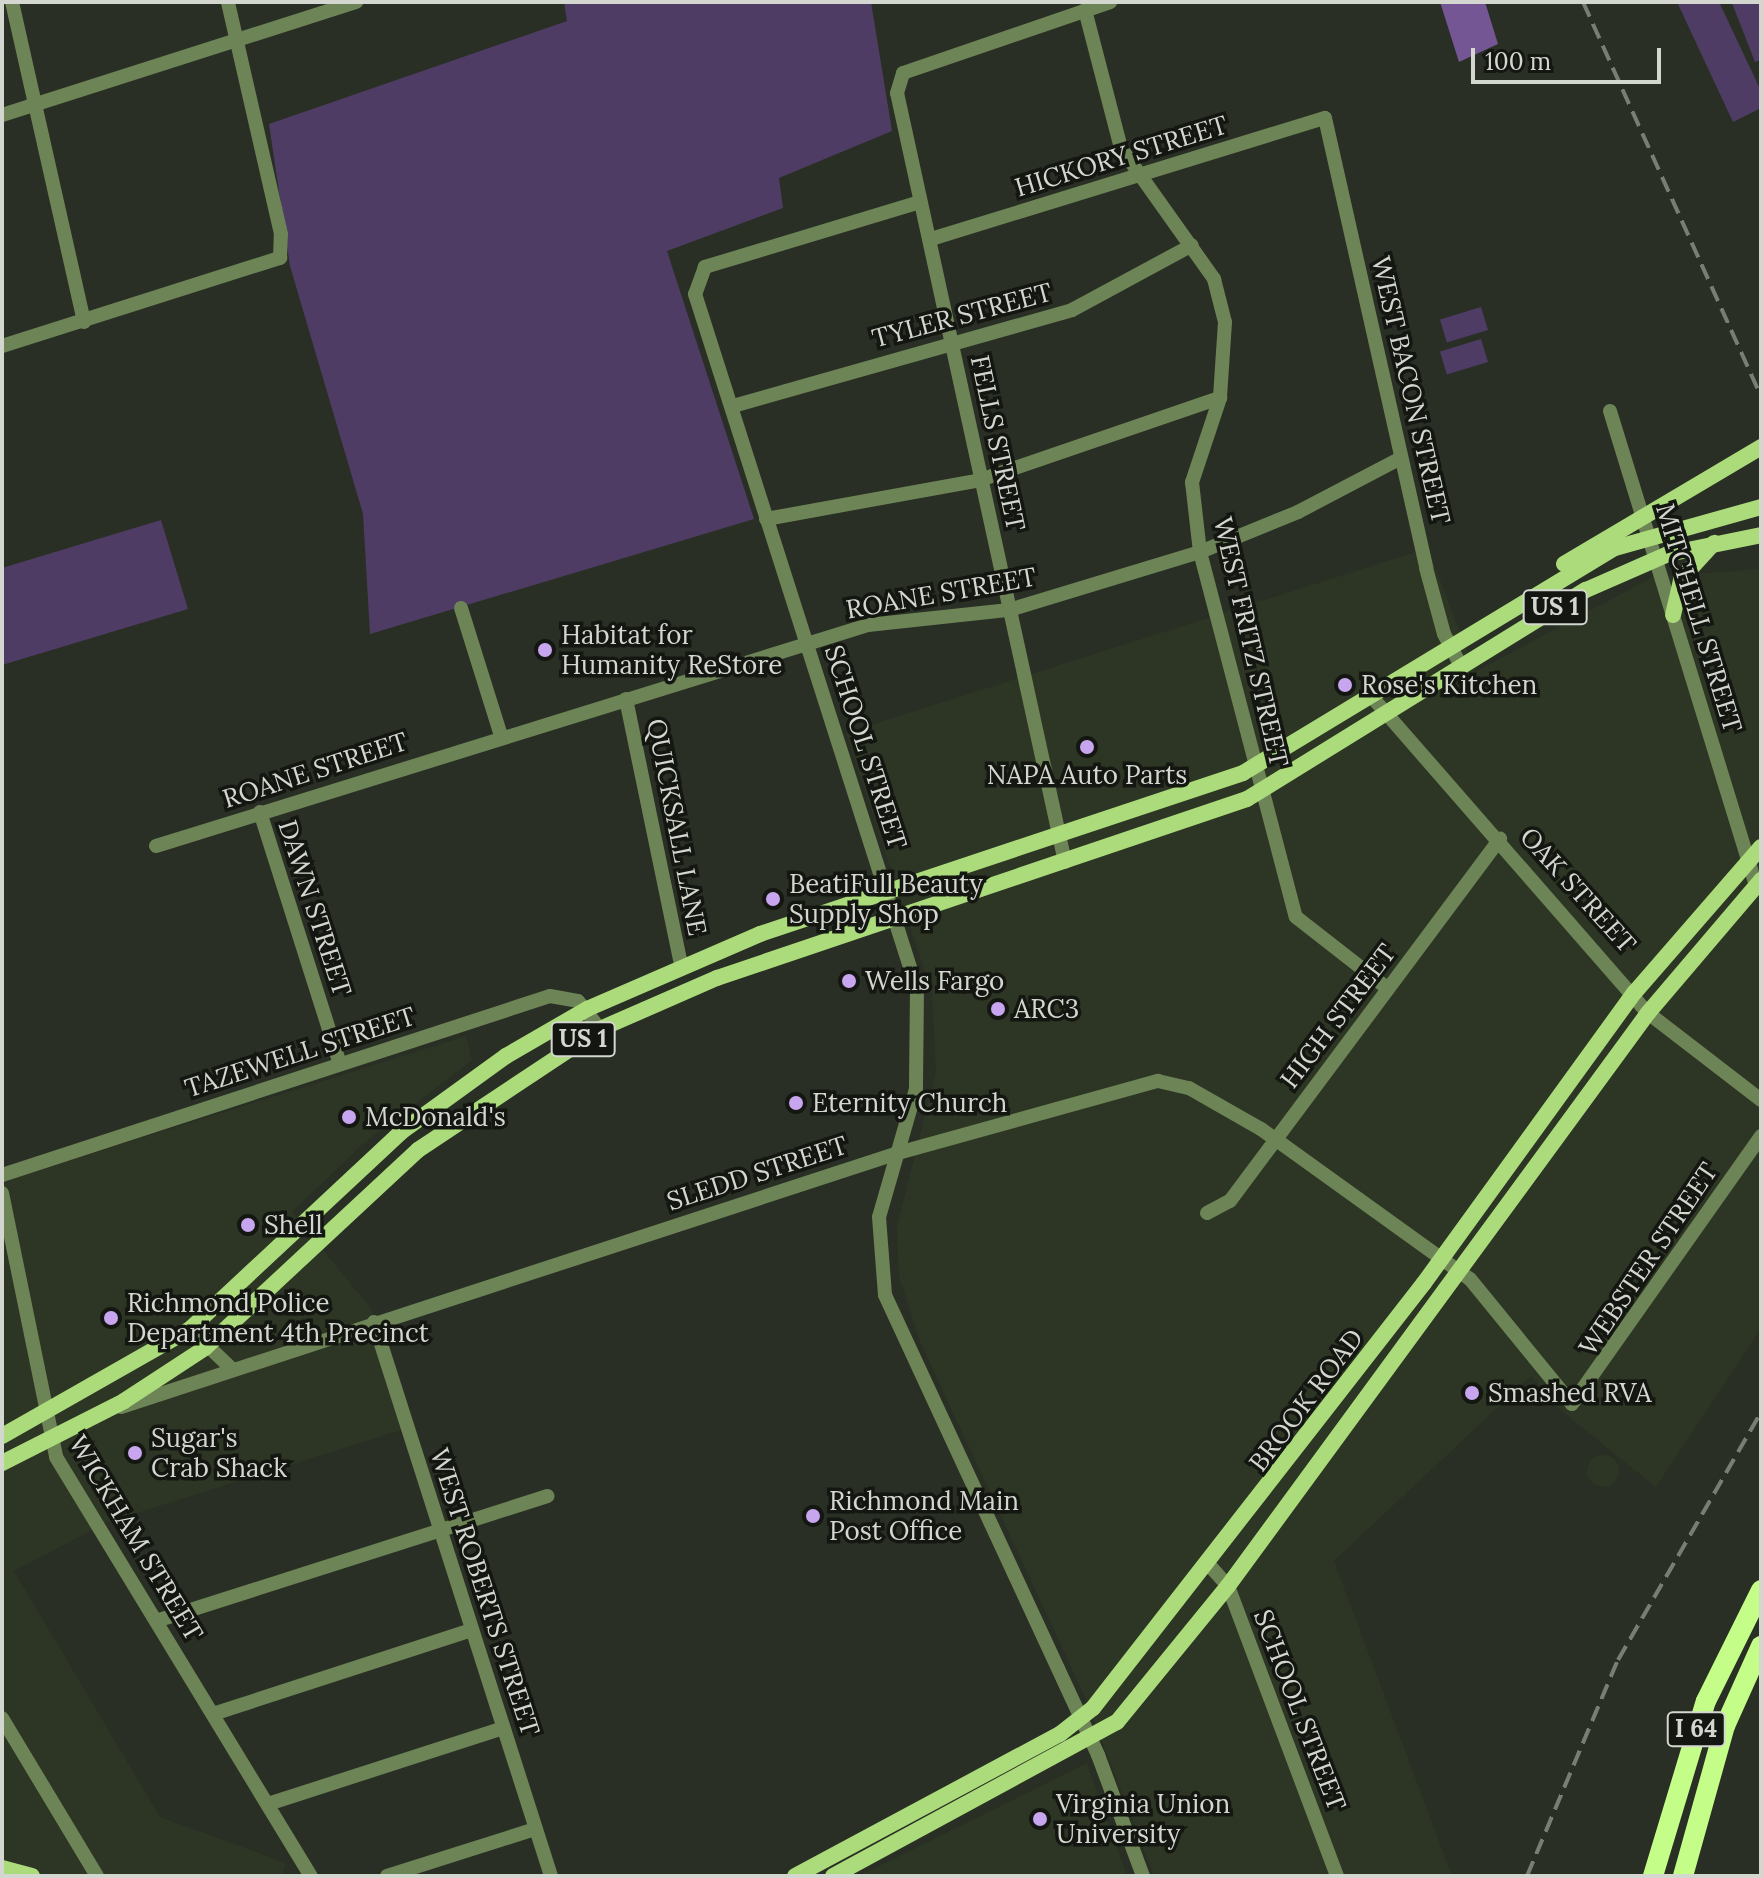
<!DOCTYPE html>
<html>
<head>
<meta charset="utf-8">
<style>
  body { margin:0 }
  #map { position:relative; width:1763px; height:1878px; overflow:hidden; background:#292f24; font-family:Lora,serif }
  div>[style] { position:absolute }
  .built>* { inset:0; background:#2d3624 }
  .round { border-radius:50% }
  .green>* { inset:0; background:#4f3c64; transform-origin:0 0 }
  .forest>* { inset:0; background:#735693 }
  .minor>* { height:14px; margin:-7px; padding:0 7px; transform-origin:7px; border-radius:7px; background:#6d8456 }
  .major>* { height:16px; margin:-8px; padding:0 8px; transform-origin:8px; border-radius:8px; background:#abdb7a }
  .highway>* { height:20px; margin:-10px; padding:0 10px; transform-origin:10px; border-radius:10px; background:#c4fd87 }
  .rail>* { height:4px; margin-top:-2px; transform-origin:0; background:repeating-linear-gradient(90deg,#787e74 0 16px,transparent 0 24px) }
  .dots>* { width:22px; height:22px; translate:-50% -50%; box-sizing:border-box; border:4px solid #141611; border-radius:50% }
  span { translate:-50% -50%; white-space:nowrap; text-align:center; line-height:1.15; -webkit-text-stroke:7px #141611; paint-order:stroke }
  .shield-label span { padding:2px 6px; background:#141611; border:2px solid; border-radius:6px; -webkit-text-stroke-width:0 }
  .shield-label { font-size:24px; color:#d3d7cf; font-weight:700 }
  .street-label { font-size:26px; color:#d3d7cf }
  .poi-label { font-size:26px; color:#d3d7cf }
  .left { translate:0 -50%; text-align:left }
  .frame { position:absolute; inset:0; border:4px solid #d3d7cf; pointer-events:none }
  .scale { position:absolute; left:1471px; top:48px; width:190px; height:36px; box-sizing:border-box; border:4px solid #d3d7cf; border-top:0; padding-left:10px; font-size:24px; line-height:28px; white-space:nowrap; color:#d3d7cf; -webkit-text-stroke:6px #141611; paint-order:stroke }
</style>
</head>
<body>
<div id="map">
  <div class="built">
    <i style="clip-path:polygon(1428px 548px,1475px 672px,1653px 577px,1761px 569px,1761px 1328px,1656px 1487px,1558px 1408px,1531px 1376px,1334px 1561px,1452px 1876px,1154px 1876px,1084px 1695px,919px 1339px,899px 1276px,897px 1226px,936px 1072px,932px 993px,846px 733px)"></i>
    <i style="clip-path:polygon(466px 1036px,472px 1060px,365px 1142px,292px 1212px,372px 1310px,411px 1427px,108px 1522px,14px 1571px,160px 1817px,286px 1863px,282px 1876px,2px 1876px,2px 1182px)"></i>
    <i class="round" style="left:1587px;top:1455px;width:32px;height:32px"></i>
    <i style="clip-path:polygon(1087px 1763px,1127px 1876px,859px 1876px)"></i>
  </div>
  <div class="green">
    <i style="clip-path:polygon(564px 2px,871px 2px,892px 131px,779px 178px,783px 208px,667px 251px,754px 519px,370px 634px,363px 514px,290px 266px,269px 124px,567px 21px)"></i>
    <i style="clip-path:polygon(1677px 2px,1719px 2px,1761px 91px,1761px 108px,1733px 122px)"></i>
    <i style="clip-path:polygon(1761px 2px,1761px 60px,1755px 62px,1732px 3px)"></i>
    <i style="left:1481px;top:307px;width:24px;height:43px;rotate:73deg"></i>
    <i style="left:1481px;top:339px;width:24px;height:43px;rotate:73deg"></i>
    <i style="clip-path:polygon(161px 520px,188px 609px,2px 665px,2px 568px)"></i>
  </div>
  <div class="forest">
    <i style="clip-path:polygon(1440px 2px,1485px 2px,1498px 44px,1459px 62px)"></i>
  </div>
  <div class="minor">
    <i style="left:12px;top:2px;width:328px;rotate:77.3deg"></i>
    <i style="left:1085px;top:10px;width:143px;rotate:75.4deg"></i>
    <i style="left:1121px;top:148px;width:161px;rotate:54.6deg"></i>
    <i style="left:1214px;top:279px;width:44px;rotate:75.7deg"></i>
    <i style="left:1225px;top:322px;width:76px;rotate:93.8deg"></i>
    <i style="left:1220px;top:398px;width:89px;rotate:108.4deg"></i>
    <i style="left:1192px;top:482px;width:70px;rotate:83.5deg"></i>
    <i style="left:1200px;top:552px;width:377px;rotate:75.3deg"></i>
    <i style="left:1296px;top:917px;width:115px;rotate:38deg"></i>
    <i style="left:2px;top:115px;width:372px;rotate:-17.7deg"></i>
    <i style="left:920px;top:202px;width:225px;rotate:163.2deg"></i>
    <i style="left:705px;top:267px;width:29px;rotate:110deg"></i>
    <i style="left:695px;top:294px;width:730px;rotate:72.29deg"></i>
    <i style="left:917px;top:989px;width:100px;rotate:90.6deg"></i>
    <i style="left:916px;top:1089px;width:133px;rotate:106.1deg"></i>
    <i style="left:879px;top:1217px;width:78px;rotate:85.6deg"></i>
    <i style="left:885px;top:1295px;width:507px;rotate:65.15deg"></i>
    <i style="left:1098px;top:1755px;width:129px;rotate:69.6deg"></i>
    <i style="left:931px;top:239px;width:412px;rotate:-17.1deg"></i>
    <i style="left:1325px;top:118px;width:461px;rotate:77.3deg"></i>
    <i style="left:1426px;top:568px;width:68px;rotate:74.7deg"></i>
    <i style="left:1444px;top:634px;width:38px;rotate:62deg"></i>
    <i style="left:2px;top:346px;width:292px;rotate:-17.6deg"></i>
    <i style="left:280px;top:258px;width:24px;rotate:-88deg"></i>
    <i style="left:281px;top:234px;width:238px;rotate:-102.9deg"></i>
    <i style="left:733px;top:406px;width:352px;rotate:-15.8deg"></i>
    <i style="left:1072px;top:310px;width:136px;rotate:-28.4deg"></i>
    <i style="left:1610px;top:411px;width:496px;rotate:72.9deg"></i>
    <i style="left:766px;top:519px;width:218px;rotate:-10.3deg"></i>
    <i style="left:980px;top:480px;width:254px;rotate:-18.9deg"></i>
    <i style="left:461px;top:608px;width:134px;rotate:72.6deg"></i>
    <i style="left:1372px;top:697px;width:420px;rotate:48.9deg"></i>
    <i style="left:1648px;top:1013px;width:143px;rotate:37.6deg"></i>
    <i style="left:626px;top:699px;width:272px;rotate:78.3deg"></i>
    <i style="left:260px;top:812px;width:264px;rotate:72.4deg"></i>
    <i style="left:156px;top:846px;width:746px;rotate:-17.24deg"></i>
    <i style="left:868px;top:625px;width:142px;rotate:-6.1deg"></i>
    <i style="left:1009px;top:610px;width:200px;rotate:-16.9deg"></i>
    <i style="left:1200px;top:552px;width:106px;rotate:-22.2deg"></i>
    <i style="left:1298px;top:512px;width:116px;rotate:-27.7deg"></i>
    <i style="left:1065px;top:862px;width:787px;rotate:-102.32deg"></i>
    <i style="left:897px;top:93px;width:21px;rotate:-73deg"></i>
    <i style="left:903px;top:73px;width:219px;rotate:-18.9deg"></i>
    <i style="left:2px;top:1175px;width:576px;rotate:-18.09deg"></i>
    <i style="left:550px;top:996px;width:28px;rotate:10deg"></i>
    <i style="left:578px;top:1001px;width:36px;rotate:52deg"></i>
    <i style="left:2px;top:1193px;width:269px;rotate:78.4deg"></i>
    <i style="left:56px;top:1457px;width:490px;rotate:58.7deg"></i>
    <i style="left:1207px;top:1213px;width:26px;rotate:-28deg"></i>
    <i style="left:1230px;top:1201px;width:452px;rotate:-53.3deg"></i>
    <i style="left:374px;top:1322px;width:582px;rotate:72.28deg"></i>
    <i style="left:190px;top:1329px;width:58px;rotate:43.6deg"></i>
    <i style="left:121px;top:1407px;width:817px;rotate:-18.1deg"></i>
    <i style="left:898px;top:1153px;width:270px;rotate:-15.5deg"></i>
    <i style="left:1158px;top:1081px;width:32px;rotate:13deg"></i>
    <i style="left:1189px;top:1088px;width:83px;rotate:29.7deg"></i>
    <i style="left:1261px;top:1129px;width:257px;rotate:35.7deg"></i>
    <i style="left:1470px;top:1279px;width:161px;rotate:50.8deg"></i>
    <i style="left:1572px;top:1404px;width:328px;rotate:-54.8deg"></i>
    <i style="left:1210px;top:1566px;width:27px;rotate:48deg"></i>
    <i style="left:1228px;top:1586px;width:310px;rotate:69.4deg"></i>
    <i style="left:156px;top:1621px;width:411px;rotate:-17.7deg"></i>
    <i style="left:213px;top:1714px;width:271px;rotate:-18deg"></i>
    <i style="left:2px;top:1718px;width:184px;rotate:59deg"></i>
    <i style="left:268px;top:1804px;width:247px;rotate:-17.9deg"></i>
    <i style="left:387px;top:1876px;width:155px;rotate:-17.6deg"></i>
  </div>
  <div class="major">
    <i style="left:1564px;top:564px;width:229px;rotate:-30.7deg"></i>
    <i style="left:1673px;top:615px;width:37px;rotate:-77deg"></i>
    <i style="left:1681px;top:579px;width:49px;rotate:-47.5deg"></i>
    <i style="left:2px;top:1436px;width:216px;rotate:-29.6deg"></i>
    <i style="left:190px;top:1329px;width:289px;rotate:-43deg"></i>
    <i style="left:401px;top:1132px;width:130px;rotate:-35.9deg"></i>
    <i style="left:506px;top:1056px;width:94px;rotate:-30.1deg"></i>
    <i style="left:587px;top:1009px;width:189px;rotate:-23.4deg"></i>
    <i style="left:760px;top:934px;width:509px;rotate:-18.43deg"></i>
    <i style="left:1243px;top:773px;width:435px;rotate:-31.2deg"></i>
    <i style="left:1615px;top:548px;width:152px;rotate:-15.7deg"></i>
    <i style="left:2px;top:1463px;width:137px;rotate:-26.9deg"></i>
    <i style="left:124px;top:1401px;width:97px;rotate:-33.2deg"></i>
    <i style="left:205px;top:1348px;width:291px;rotate:-42.9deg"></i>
    <i style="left:418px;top:1150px;width:219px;rotate:-33.6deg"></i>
    <i style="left:600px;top:1029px;width:128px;rotate:-23.6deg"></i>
    <i style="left:717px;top:978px;width:559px;rotate:-18.66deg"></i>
    <i style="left:1247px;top:799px;width:398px;rotate:-31.7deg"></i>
    <i style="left:1586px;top:590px;width:90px;rotate:-23.7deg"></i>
    <i style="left:1668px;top:554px;width:95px;rotate:-11.5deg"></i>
    <i style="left:2px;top:1868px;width:31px;rotate:15deg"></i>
    <i style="left:795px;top:1876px;width:301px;rotate:-28.2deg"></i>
    <i style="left:1060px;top:1734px;width:42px;rotate:-38.2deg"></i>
    <i style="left:1093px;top:1708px;width:539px;rotate:-52.09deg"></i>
    <i style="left:1424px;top:1283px;width:359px;rotate:-54.1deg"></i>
    <i style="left:1635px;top:992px;width:192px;rotate:-49deg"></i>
    <i style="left:833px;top:1876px;width:323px;rotate:-28.5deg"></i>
    <i style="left:1117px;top:1722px;width:176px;rotate:-50.8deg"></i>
    <i style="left:1228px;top:1586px;width:710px;rotate:-53.76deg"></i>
    <i style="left:1648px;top:1013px;width:175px;rotate:-49.6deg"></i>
  </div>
  <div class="highway">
    <i style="left:1653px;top:1876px;width:183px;rotate:-73.2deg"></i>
    <i style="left:1706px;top:1701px;width:124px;rotate:-63.6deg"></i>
    <i style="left:1683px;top:1876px;width:156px;rotate:-74.4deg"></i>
    <i style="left:1725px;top:1726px;width:88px;rotate:-65.8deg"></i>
  </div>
  <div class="rail">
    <i style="left:1583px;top:2px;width:432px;rotate:65.7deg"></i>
    <i style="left:1527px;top:1876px;width:234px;rotate:-67.2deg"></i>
    <i style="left:1618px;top:1660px;width:286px;rotate:-60deg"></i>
  </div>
  <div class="dots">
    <i style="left:545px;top:650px;background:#c8a6ef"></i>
    <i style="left:1345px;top:685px;background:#c8a6ef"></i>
    <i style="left:1087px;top:747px;background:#c8a6ef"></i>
    <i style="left:773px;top:899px;background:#c8a6ef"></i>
    <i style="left:849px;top:981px;background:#c8a6ef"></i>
    <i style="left:998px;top:1009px;background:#c8a6ef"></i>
    <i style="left:796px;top:1103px;background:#c8a6ef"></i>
    <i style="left:349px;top:1117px;background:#c8a6ef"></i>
    <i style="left:248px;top:1225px;background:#c8a6ef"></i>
    <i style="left:111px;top:1318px;background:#c8a6ef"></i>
    <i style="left:1472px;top:1393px;background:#c8a6ef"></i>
    <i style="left:135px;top:1453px;background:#c8a6ef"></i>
    <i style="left:813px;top:1516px;background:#c8a6ef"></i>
    <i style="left:1040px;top:1819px;background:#c8a6ef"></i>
  </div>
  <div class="shield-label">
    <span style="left:1555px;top:607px">US 1</span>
    <span style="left:583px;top:1039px">US 1</span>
    <span style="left:1696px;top:1729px">I 64</span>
  </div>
  <div class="street-label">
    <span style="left:1121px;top:156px;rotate:-17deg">HICKORY STREET</span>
    <span style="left:962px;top:315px;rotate:-15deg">TYLER STREET</span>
    <span style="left:1411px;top:390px;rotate:77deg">WEST BACON STREET</span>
    <span style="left:998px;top:443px;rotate:78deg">FELLS STREET</span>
    <span style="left:941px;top:593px;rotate:-10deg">ROANE STREET</span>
    <span style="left:1699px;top:618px;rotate:73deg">MITCHELL STREET</span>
    <span style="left:1251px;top:642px;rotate:77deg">WEST FRITZ STREET</span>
    <span style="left:866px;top:747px;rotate:72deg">SCHOOL STREET</span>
    <span style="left:315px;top:770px;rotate:-18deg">ROANE STREET</span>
    <span style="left:677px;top:827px;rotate:79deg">QUICKSALL LANE</span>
    <span style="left:1578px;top:890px;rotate:48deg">OAK STREET</span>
    <span style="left:315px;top:908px;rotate:72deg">DAWN STREET</span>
    <span style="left:1338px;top:1016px;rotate:-53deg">HIGH STREET</span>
    <span style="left:300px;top:1052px;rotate:-18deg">TAZEWELL STREET</span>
    <span style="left:757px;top:1173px;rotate:-18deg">SLEDD STREET</span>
    <span style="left:1648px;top:1259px;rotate:-56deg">WEBSTER STREET</span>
    <span style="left:1306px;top:1400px;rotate:-53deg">BROOK ROAD</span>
    <span style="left:136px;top:1538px;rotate:59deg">WICKHAM STREET</span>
    <span style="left:485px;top:1592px;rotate:72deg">WEST ROBERTS STREET</span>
    <span style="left:1300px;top:1710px;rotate:69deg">SCHOOL STREET</span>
  </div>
  <div class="poi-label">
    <span class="left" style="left:561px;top:650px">Habitat for<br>Humanity ReStore</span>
    <span class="left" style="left:1361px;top:685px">Rose's Kitchen</span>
    <span style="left:1087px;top:775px">NAPA Auto Parts</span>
    <span class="left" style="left:789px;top:899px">BeatiFull Beauty<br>Supply Shop</span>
    <span class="left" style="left:865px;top:981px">Wells Fargo</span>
    <span class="left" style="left:1014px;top:1009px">ARC3</span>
    <span class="left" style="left:812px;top:1103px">Eternity Church</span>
    <span class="left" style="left:365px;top:1117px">McDonald's</span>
    <span class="left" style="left:264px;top:1225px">Shell</span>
    <span class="left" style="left:127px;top:1318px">Richmond Police<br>Department 4th Precinct</span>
    <span class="left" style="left:1488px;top:1393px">Smashed RVA</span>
    <span class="left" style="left:151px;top:1453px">Sugar's<br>Crab Shack</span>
    <span class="left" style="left:829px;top:1516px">Richmond Main<br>Post Office</span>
    <span class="left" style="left:1056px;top:1819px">Virginia Union<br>University</span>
  </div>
  <div class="frame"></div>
  <div class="scale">100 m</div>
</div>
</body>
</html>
